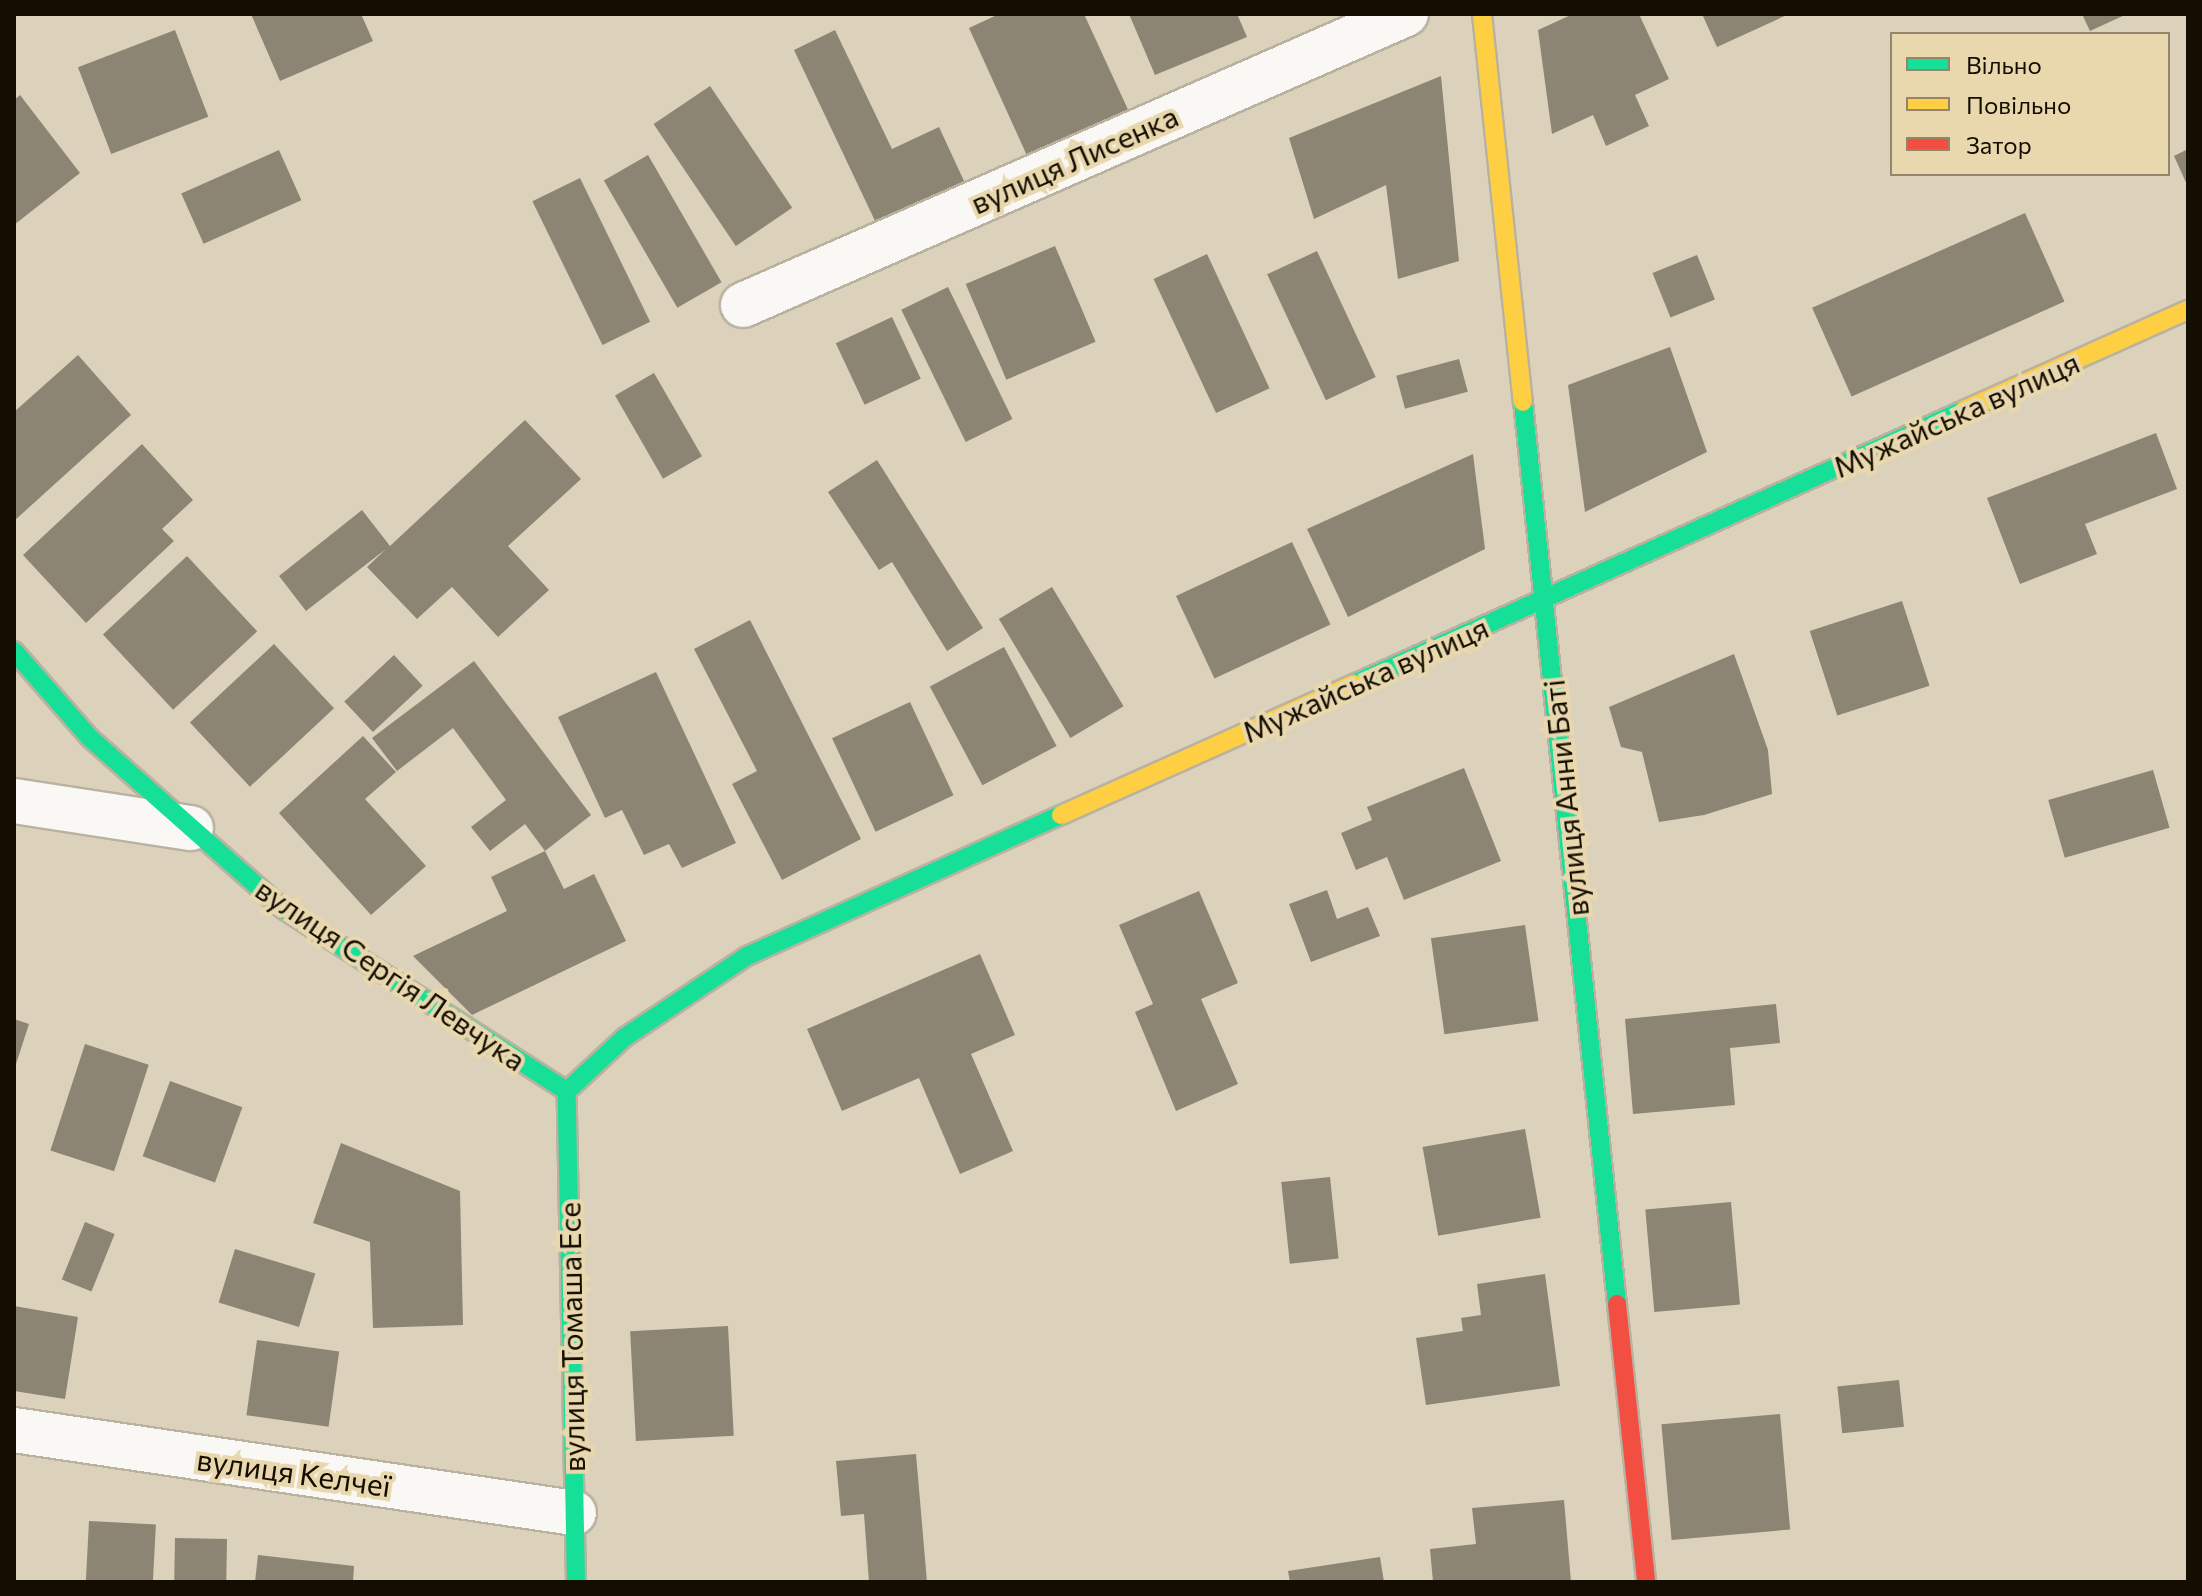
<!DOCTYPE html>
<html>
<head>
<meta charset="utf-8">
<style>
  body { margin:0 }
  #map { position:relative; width:2202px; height:1596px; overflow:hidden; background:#dcd2bb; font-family:Commissioner,sans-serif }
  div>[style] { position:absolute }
  .building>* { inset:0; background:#8c8574; transform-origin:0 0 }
  .roads { filter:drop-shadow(2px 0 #b9b2a0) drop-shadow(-2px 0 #b9b2a0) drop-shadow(0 2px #b9b2a0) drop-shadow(0 -2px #b9b2a0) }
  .street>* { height:44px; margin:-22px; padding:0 22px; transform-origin:22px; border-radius:22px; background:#faf8f5 }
  .fast>* { height:18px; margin:-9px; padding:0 9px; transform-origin:9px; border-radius:9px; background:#16e098 }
  .slow>* { height:18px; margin:-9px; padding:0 9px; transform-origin:9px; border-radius:9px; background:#ffcf43 }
  .jam>* { height:18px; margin:-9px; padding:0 9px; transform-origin:9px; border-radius:9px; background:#f24e42 }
  span { translate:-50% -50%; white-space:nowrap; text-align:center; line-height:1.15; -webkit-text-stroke:8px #e9d7ae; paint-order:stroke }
  .street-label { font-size:30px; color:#140e02 }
  .frame { position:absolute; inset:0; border:16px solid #140e02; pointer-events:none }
  .legend { position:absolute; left:1890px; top:32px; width:280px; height:144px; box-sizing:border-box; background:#e9d7ae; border:2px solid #948769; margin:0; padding:10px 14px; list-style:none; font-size:24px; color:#140e02 }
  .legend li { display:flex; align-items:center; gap:16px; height:40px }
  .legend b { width:40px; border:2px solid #948769 }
</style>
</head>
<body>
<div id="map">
  <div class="building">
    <i style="clip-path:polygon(251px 14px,361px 14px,373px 41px,280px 81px)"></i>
    <i style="clip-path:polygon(999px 14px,1084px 14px,1130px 114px,1029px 160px,969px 28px)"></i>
    <i style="clip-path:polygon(1129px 14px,1237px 14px,1247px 37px,1155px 75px)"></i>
    <i style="clip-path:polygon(1573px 14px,1639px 14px,1669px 79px,1635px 95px,1649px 126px,1606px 146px,1593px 115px,1552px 134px,1538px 30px)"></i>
    <i style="clip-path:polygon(1702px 14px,1789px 14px,1717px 47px)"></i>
    <i style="clip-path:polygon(2082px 14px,2127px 14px,2090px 31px)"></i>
    <i style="left:175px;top:30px;width:93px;height:104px;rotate:69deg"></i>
    <i style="clip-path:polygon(835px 30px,892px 149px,939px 127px,964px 181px,876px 223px,794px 50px)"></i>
    <i style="clip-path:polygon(1441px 76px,1459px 261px,1398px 279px,1386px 185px,1314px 219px,1289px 138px)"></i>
    <i style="left:710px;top:86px;width:147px;height:68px;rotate:56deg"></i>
    <i style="clip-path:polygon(20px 95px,80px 173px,14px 225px,14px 100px)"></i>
    <i style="clip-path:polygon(2188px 149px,2188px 187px,2174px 156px)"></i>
    <i style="left:279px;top:150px;width:55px;height:107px;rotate:66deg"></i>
    <i style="left:648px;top:155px;width:147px;height:51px;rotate:60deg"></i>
    <i style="left:580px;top:178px;width:160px;height:53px;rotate:64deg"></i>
    <i style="left:2025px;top:213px;width:97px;height:233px;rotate:66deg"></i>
    <i style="left:1055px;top:246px;width:104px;height:97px;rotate:67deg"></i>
    <i style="left:1317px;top:251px;width:139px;height:55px;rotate:65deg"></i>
    <i style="left:1207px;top:254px;width:148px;height:59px;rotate:65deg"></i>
    <i style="left:1697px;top:255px;width:48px;height:48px;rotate:68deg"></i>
    <i style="left:948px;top:287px;width:147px;height:52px;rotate:64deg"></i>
    <i style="left:892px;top:317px;width:68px;height:62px;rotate:65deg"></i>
    <i style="clip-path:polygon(1670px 347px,1707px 452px,1585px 512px,1568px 385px)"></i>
    <i style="clip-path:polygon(78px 355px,131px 415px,14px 521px,14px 412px)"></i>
    <i style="left:1459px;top:359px;width:34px;height:65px;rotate:75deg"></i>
    <i style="left:654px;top:373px;width:96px;height:45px;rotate:60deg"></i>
    <i style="clip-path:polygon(525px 420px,581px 479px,508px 546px,549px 590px,498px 637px,452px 587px,417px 619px,367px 567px,386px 549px,306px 611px,279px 576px,362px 510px,390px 546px)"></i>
    <i style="clip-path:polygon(2156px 433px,2177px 489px,2085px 524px,2097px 554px,2020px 584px,1987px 498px)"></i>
    <i style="clip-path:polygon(142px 444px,193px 500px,162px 529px,174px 541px,86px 623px,23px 555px)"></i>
    <i style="clip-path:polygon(1473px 454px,1485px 549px,1348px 617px,1307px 529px)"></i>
    <i style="clip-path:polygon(877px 460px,983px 628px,947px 651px,892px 562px,879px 570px,828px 492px)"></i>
    <i style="left:1292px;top:542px;width:91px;height:128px;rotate:65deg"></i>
    <i style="left:187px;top:556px;width:103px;height:115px;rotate:47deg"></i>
    <i style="left:1052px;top:587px;width:139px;height:62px;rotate:59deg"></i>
    <i style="left:1902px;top:601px;width:89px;height:97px;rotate:72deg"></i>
    <i style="clip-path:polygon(750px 620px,861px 839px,782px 880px,732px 784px,757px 771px,694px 649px)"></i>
    <i style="left:274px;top:644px;width:88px;height:115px;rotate:47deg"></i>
    <i style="left:1004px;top:647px;width:112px;height:84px;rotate:62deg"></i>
    <i style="clip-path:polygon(1734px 654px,1768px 750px,1772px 794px,1704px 815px,1659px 822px,1642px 752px,1621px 747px,1609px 707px)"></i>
    <i style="left:394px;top:655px;width:42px;height:68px;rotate:47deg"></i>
    <i style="clip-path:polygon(474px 661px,591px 815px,545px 851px,525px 824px,490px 851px,471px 827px,506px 800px,453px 728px,397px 771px,372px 738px)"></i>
    <i style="clip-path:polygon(656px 672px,736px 843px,682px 868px,669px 844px,644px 855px,622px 810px,605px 818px,558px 717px)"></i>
    <i style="left:910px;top:702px;width:103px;height:86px;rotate:65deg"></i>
    <i style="clip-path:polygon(363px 736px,396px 772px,365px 799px,426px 866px,371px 915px,279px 813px)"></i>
    <i style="clip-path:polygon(1464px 768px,1501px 861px,1404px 900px,1387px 857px,1356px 870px,1341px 833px,1372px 820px,1367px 807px)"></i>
    <i style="left:2153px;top:770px;width:60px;height:109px;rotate:74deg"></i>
    <i style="clip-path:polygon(545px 851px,564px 889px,594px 874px,626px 941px,472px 1015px,413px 956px,507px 911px,491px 877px)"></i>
    <i style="clip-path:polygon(1327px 890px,1337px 919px,1368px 907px,1380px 936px,1311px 962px,1289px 904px)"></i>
    <i style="clip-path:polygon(1199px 891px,1238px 983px,1201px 999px,1238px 1084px,1176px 1111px,1135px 1012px,1153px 1004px,1119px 925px)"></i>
    <i style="left:1525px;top:925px;width:97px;height:95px;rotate:82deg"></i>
    <i style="clip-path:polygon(980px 954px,1015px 1035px,971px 1054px,1013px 1151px,960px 1174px,919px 1078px,842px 1111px,807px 1029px)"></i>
    <i style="clip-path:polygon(1776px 1004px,1780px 1043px,1730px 1048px,1735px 1105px,1633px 1114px,1625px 1019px)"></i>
    <i style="clip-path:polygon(14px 1019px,29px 1024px,15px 1067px,14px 1067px)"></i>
    <i style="left:85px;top:1044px;width:67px;height:112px;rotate:18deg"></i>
    <i style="left:170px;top:1081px;width:77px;height:80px;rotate:20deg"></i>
    <i style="left:1525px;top:1129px;width:90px;height:104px;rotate:80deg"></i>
    <i style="clip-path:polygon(341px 1143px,460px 1191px,463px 1325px,373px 1328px,370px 1242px,313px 1223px)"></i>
    <i style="left:1330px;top:1177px;width:82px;height:49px;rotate:84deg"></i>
    <i style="left:1731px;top:1202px;width:103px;height:86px;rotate:85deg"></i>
    <i style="left:85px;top:1222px;width:32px;height:62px;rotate:22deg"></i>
    <i style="left:235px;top:1249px;width:84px;height:56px;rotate:17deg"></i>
    <i style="clip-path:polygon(1545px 1274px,1560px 1386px,1426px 1405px,1416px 1338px,1463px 1331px,1461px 1318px,1481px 1315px,1477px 1284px)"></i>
    <i style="clip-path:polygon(14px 1306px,78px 1317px,65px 1399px,14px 1391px)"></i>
    <i style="left:728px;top:1326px;width:110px;height:98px;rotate:87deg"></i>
    <i style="left:257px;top:1340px;width:83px;height:76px;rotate:8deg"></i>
    <i style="left:1899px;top:1380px;width:47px;height:62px;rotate:84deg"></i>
    <i style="left:1780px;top:1414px;width:116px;height:119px;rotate:85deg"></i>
    <i style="clip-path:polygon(916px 1454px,927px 1582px,869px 1582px,864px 1514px,841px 1516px,836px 1461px)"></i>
    <i style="clip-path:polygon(1564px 1500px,1571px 1582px,1433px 1582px,1430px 1549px,1476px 1544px,1472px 1508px)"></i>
    <i style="left:89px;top:1521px;width:67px;height:61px;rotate:3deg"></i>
    <i style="left:175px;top:1538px;width:52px;height:44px;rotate:1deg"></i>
    <i style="clip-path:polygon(258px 1555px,354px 1566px,353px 1582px,255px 1582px)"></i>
    <i style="clip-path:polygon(1380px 1557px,1384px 1582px,1290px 1582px,1288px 1571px)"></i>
  </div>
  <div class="roads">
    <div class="street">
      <i style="left:743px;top:305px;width:724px;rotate:-23.7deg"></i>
      <i style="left:14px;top:801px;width:179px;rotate:8.7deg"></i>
      <i style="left:14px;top:1430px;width:566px;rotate:8.43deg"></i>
    </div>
    <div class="fast">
      <i style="left:1523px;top:402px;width:907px;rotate:84.05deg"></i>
      <i style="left:14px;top:651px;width:116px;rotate:48.9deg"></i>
      <i style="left:90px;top:738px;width:258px;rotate:41.5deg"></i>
      <i style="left:283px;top:909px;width:337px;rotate:32.7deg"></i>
      <i style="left:1354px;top:684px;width:669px;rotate:-24.19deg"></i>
      <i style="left:576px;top:1582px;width:491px;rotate:-91.1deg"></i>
      <i style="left:567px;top:1091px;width:79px;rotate:-43deg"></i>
      <i style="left:625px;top:1037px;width:146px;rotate:-33.6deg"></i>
      <i style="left:747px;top:956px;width:344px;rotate:-24.2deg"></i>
    </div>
    <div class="slow">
      <i style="left:1482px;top:14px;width:390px;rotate:84deg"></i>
      <i style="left:1964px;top:410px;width:245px;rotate:-24.1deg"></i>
      <i style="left:1061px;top:815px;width:321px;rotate:-24.1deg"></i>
    </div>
    <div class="jam">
      <i style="left:1617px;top:1304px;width:280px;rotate:84deg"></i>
    </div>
  </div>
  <div class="street-label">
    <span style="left:1074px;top:159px;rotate:-24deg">вулиця Лисенка</span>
    <span style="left:1956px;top:414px;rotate:-24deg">Мужайська вулиця</span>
    <span style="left:1365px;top:679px;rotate:-24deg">Мужайська вулиця</span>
    <span style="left:1565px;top:798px;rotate:-96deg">вулиця Анни Баті</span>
    <span style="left:391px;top:974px;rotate:34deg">вулиця Сергія Левчука</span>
    <span style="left:571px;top:1337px;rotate:-91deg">вулиця Томаша Есе</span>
    <span style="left:294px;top:1472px;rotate:8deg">вулиця Келчеї</span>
  </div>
  <div class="frame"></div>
  <ul class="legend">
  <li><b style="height:10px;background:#16e098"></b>Вільно</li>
  <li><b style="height:10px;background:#ffcf43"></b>Повільно</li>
  <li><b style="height:10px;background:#f24e42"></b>Затор</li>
  </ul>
</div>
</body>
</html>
